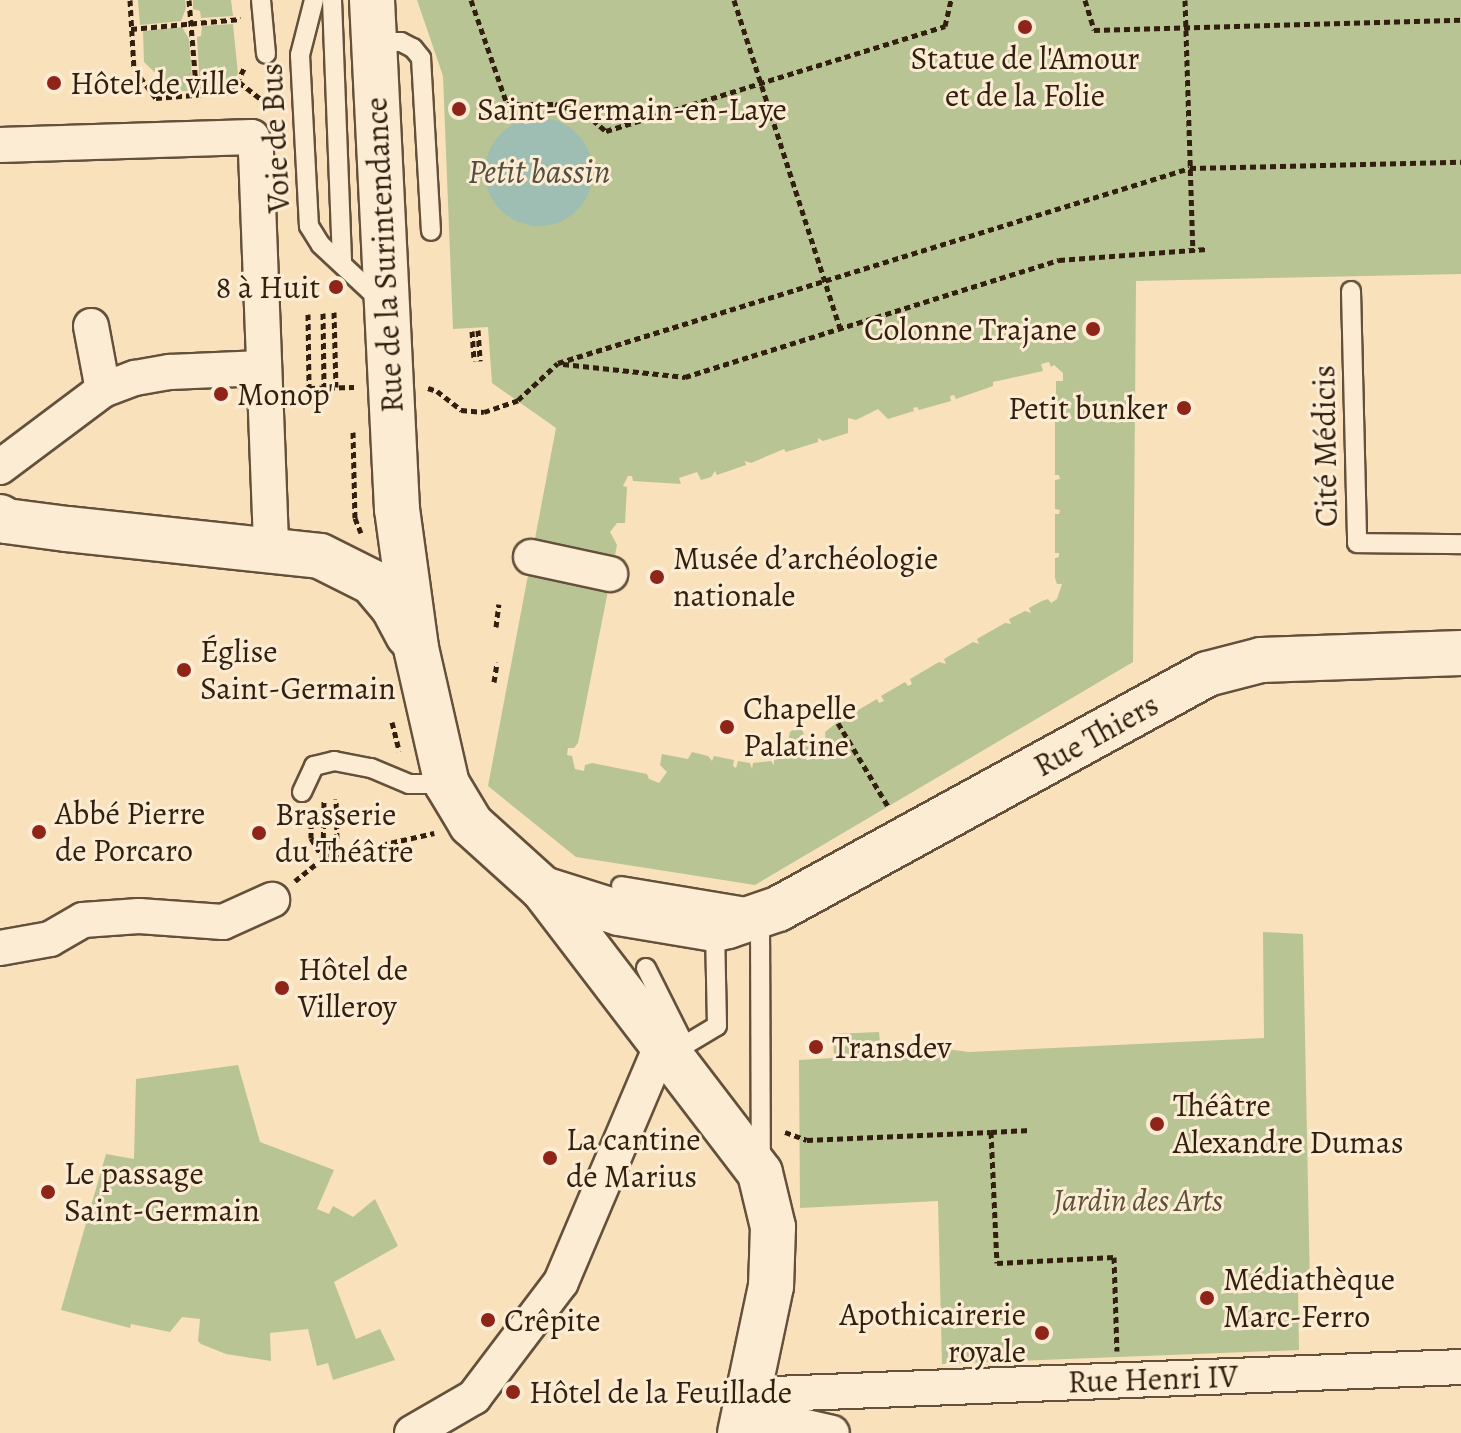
<!DOCTYPE html>
<html>
<head>
<meta charset="utf-8">
<style>
  body { margin:0 }
  #map { position:relative; width:1461px; height:1433px; overflow:hidden; background:#f9e1bc; font-family:Alegreya,serif }
  div>[style] { position:absolute }
  .green>* { inset:0; background:#b8c494 }
  .water>* { inset:0; background:#9ebdb3 }
  .round { border-radius:50% }
  .path>* { height:5px; margin-top:-2.5px; transform-origin:0; background:repeating-linear-gradient(90deg,#321f10 0 6px,transparent 0 10px) }
  .roads { filter:drop-shadow(2px 0 #64503b) drop-shadow(-2px 0 #64503b) drop-shadow(0 2px #64503b) drop-shadow(0 -2px #64503b) }
  .lane>* { height:18px; margin:-9px; padding:0 9px; transform-origin:9px; border-radius:9px; background:#fbecd3 }
  .street>* { height:34px; margin:-17px; padding:0 17px; transform-origin:17px; border-radius:17px; background:#fbecd3 }
  .secondary>* { height:44px; margin:-22px; padding:0 22px; transform-origin:22px; border-radius:22px; background:#fbecd3 }
  .dots>* { width:22px; height:22px; translate:-50% -50%; box-sizing:border-box; border:4px solid #fbecd3; border-radius:50% }
  span { translate:-50% -50%; white-space:nowrap; text-align:center; line-height:1.15; -webkit-text-stroke:6px #fbecd3; paint-order:stroke }
  .poi-label { font-size:32px; color:#321f10 }
  .left { translate:0 -50%; text-align:left }
  .right { translate:-100% -50%; text-align:right }
  .street-label { font-size:32px; color:#321f10 }
  .park-label { font-size:32px; color:#5a5138; font-style:italic }
  .water-label { font-size:34px; color:#524e41; font-style:italic }
</style>
</head>
<body>
<div id="map">
  <div class="green">
    <i style="clip-path:polygon(138px 0,185px 0,186px 8px,181px 21px,140px 25px)"></i>
    <i style="clip-path:polygon(193px 0,231px 0,233px 16px,201px 18px,200px 11px,193px 9px)"></i>
    <i style="clip-path:polygon(evenodd,417px 0,1461px 0,1461px 274px,1136px 281px,1133px 662px,755px 885px,576px 857px,488px 786px,556px 428px,492px 383px,488px 327px,453px 329px,443px 76px,417px 0,1049px 362px,1051px 367px,1054px 365px,1063px 373px,1063px 381px,1056px 381px,1056px 409px,1060px 414px,1055px 415px,1055px 475px,1059px 475px,1060px 479px,1055px 480px,1055px 509px,1060px 510px,1059px 514px,1055px 514px,1055px 553px,1059px 553px,1059px 557px,1055px 558px,1055px 578px,1057px 584px,1062px 584px,1057px 599px,1051px 603px,1048px 599px,1042px 601px,1029px 608px,1031px 613px,1025px 611px,1009px 619px,1011px 624px,1005px 623px,977px 639px,979px 644px,973px 642px,944px 659px,946px 664px,939px 662px,910px 679px,912px 684px,908px 686px,905px 682px,881px 696px,884px 701px,879px 703px,877px 699px,848px 716px,850px 721px,839px 721px,825px 732px,826px 742px,820px 747px,816px 743px,802px 745px,798px 739px,804px 734px,799px 725px,790px 732px,787px 748px,774px 760px,774px 765px,771px 761px,753px 763px,752px 769px,750px 763px,738px 761px,736px 768px,733px 766px,734px 760px,714px 756px,712px 761px,708px 756px,692px 752px,688px 759px,662px 754px,660px 765px,667px 772px,659px 783px,649px 779px,647px 774px,592px 763px,585px 765px,584px 771px,575px 769px,572px 756px,567px 755px,568px 748px,574px 748px,578px 743px,617px 545px,610px 532px,617px 523px,625px 523px,627px 487px,623px 486px,628px 476px,632px 476px,633px 481px,681px 484px,679px 478px,697px 472px,701px 480px,711px 477px,715px 471px,717px 475px,746px 465px,745px 461px,751px 463px,784px 449px,786px 452px,818px 442px,818px 438px,823px 441px,848px 433px,848px 418px,856px 420px,878px 409px,888px 419px,914px 411px,913px 408px,917px 407px,919px 410px,951px 401px,950px 396px,954px 395px,956px 399px,993px 386px,993px 382px,1043px 371px,1041px 364px,1049px 362px)"></i>
    <i style="clip-path:polygon(233px 24px,238px 74px,227px 88px,200px 89px,197px 37px,201px 36px,202px 26px)"></i>
    <i style="clip-path:polygon(182px 27px,189px 39px,193px 91px,174px 91px,144px 62px,143px 31px)"></i>
    <i style="clip-path:polygon(1263px 932px,1303px 934px,1310px 1289px,1298px 1290px,1299px 1350px,942px 1364px,938px 1201px,800px 1208px,799px 1060px,834px 1058px,833px 1034px,879px 1032px,881px 1053px,931px 1047px,969px 1052px,1264px 1038px)"></i>
    <i style="clip-path:polygon(238px 1065px,260px 1142px,334px 1170px,317px 1209px,329px 1214px,333px 1206px,353px 1217px,375px 1199px,398px 1246px,334px 1282px,356px 1339px,380px 1329px,395px 1360px,333px 1380px,328px 1363px,317px 1366px,308px 1329px,270px 1333px,271px 1361px,226px 1354px,201px 1344px,198px 1341px,200px 1319px,182px 1317px,170px 1332px,131px 1324px,130px 1328px,61px 1310px,106px 1154px,134px 1159px,136px 1079px)"></i>
  </div>
  <div class="water">
    <i class="round" style="left:485px;top:118px;width:108px;height:108px"></i>
  </div>
  <div class="path">
    <i style="left:130px;top:0;width:69px;rotate:86.7deg"></i>
    <i style="left:134px;top:69px;width:36px;rotate:53deg"></i>
    <i style="left:156px;top:98px;width:76px;rotate:-4.5deg"></i>
    <i style="left:232px;top:92px;width:28px;rotate:-63deg"></i>
    <i style="left:189px;top:0;width:98px;rotate:85.3deg"></i>
    <i style="left:471px;top:0;width:110px;rotate:70.9deg"></i>
    <i style="left:507px;top:104px;width:48px"></i>
    <i style="left:555px;top:104px;width:31px;rotate:17deg"></i>
    <i style="left:585px;top:113px;width:28px;rotate:41deg"></i>
    <i style="left:606px;top:131px;width:355px;rotate:-17.2deg"></i>
    <i style="left:945px;top:26px;width:27px;rotate:-77deg"></i>
    <i style="left:734px;top:0;width:345px;rotate:72.1deg"></i>
    <i style="left:1085px;top:0;width:31px;rotate:73deg"></i>
    <i style="left:1094px;top:30px;width:367px;rotate:-1.6deg"></i>
    <i style="left:1185px;top:0;width:251px;rotate:88.2deg"></i>
    <i style="left:131px;top:29px;width:110px;rotate:-5.2deg"></i>
    <i style="left:239px;top:82px;width:39px;rotate:38deg"></i>
    <i style="left:334px;top:312px;width:75px;rotate:88.5deg"></i>
    <i style="left:323px;top:313px;width:74px;rotate:89.2deg"></i>
    <i style="left:308px;top:314px;width:74px;rotate:89.2deg"></i>
    <i style="left:309px;top:388px;width:45px;rotate:-1.3deg"></i>
    <i style="left:478px;top:330px;width:31px;rotate:86deg"></i>
    <i style="left:472px;top:331px;width:30px;rotate:86deg"></i>
    <i style="left:563px;top:364px;width:123px;rotate:6.1deg"></i>
    <i style="left:685px;top:377px;width:392px;rotate:-17.4deg"></i>
    <i style="left:1059px;top:260px;width:148px;rotate:-4.3deg"></i>
    <i style="left:428px;top:388px;width:9px;rotate:18deg"></i>
    <i style="left:437px;top:391px;width:31px;rotate:38deg"></i>
    <i style="left:461px;top:410px;width:23px;rotate:5deg"></i>
    <i style="left:484px;top:412px;width:36px;rotate:-19deg"></i>
    <i style="left:518px;top:400px;width:54px;rotate:-42.8deg"></i>
    <i style="left:558px;top:363px;width:661px;rotate:-17.15deg"></i>
    <i style="left:1190px;top:168px;width:271px;rotate:-1.3deg"></i>
    <i style="left:353px;top:432px;width:86px;rotate:88.7deg"></i>
    <i style="left:355px;top:518px;width:16px;rotate:68deg"></i>
    <i style="left:496px;top:627px;width:23px;rotate:-83deg"></i>
    <i style="left:494px;top:682px;width:20px;rotate:-81deg"></i>
    <i style="left:392px;top:722px;width:30px;rotate:76deg"></i>
    <i style="left:838px;top:723px;width:99px;rotate:59deg"></i>
    <i style="left:311px;top:812px;width:26px;rotate:90deg"></i>
    <i style="left:311px;top:838px;width:23px;rotate:59deg"></i>
    <i style="left:323px;top:858px;width:57px;rotate:-89deg"></i>
    <i style="left:324px;top:858px;width:23px;rotate:-56deg"></i>
    <i style="left:337px;top:839px;width:40px;rotate:-91.4deg"></i>
    <i style="left:295px;top:881px;width:36px;rotate:-39deg"></i>
    <i style="left:323px;top:858px;width:114px;rotate:-12.7deg"></i>
    <i style="left:785px;top:1132px;width:23px;rotate:20deg"></i>
    <i style="left:807px;top:1140px;width:184px;rotate:-2.5deg"></i>
    <i style="left:991px;top:1132px;width:131px;rotate:87.4deg"></i>
    <i style="left:997px;top:1263px;width:117px;rotate:-2.9deg"></i>
    <i style="left:1114px;top:1257px;width:94px;rotate:88.2deg"></i>
    <i style="left:991px;top:1132px;width:39px;rotate:-3deg"></i>
  </div>
  <div class="roads">
    <div class="lane">
      <i style="left:261px;top:0;width:54px;rotate:84.7deg"></i>
      <i style="left:314px;top:0;width:57px;rotate:104.3deg"></i>
      <i style="left:300px;top:55px;width:171px;rotate:87deg"></i>
      <i style="left:309px;top:226px;width:22px;rotate:58deg"></i>
      <i style="left:321px;top:245px;width:82px;rotate:43deg"></i>
      <i style="left:332px;top:0;width:262px;rotate:87.8deg"></i>
      <i style="left:375px;top:42px;width:26px"></i>
      <i style="left:401px;top:42px;width:13px;rotate:27deg"></i>
      <i style="left:413px;top:48px;width:13px;rotate:51deg"></i>
      <i style="left:421px;top:58px;width:173px;rotate:86.7deg"></i>
      <i style="left:1351px;top:291px;width:252px;rotate:88.6deg"></i>
      <i style="left:1357px;top:543px;width:104px;rotate:0.6deg"></i>
      <i style="left:302px;top:792px;width:29px;rotate:-65deg"></i>
      <i style="left:314px;top:766px;width:21px;rotate:-14deg"></i>
      <i style="left:334px;top:761px;width:38px;rotate:11deg"></i>
      <i style="left:371px;top:768px;width:41px;rotate:22.8deg"></i>
      <i style="left:409px;top:784px;width:38px"></i>
      <i style="left:621px;top:886px;width:128px;rotate:9.5deg"></i>
      <i style="left:760px;top:917px;width:245px;rotate:89.8deg"></i>
      <i style="left:646px;top:968px;width:87px;rotate:63.4deg"></i>
      <i style="left:685px;top:1045px;width:37px;rotate:-31deg"></i>
      <i style="left:717px;top:1026px;width:97px;rotate:-91.2deg"></i>
    </div>
    <div class="street">
      <i style="left:0;top:145px;width:252px;rotate:-1.8deg"></i>
      <i style="left:252px;top:137px;width:16px;rotate:75deg"></i>
      <i style="left:256px;top:152px;width:399px;rotate:87.8deg"></i>
      <i style="left:91px;top:326px;width:65px;rotate:79.4deg"></i>
      <i style="left:0;top:467px;width:129px;rotate:-36.8deg"></i>
      <i style="left:103px;top:390px;width:34px;rotate:-21deg"></i>
      <i style="left:135px;top:378px;width:36px;rotate:-10deg"></i>
      <i style="left:170px;top:372px;width:92px;rotate:-2.5deg"></i>
      <i style="left:531px;top:557px;width:81px;rotate:12.1deg"></i>
      <i style="left:0;top:948px;width:51px;rotate:-10.2deg"></i>
      <i style="left:50px;top:939px;width:38px;rotate:-30deg"></i>
      <i style="left:83px;top:920px;width:56px;rotate:-4.1deg"></i>
      <i style="left:139px;top:916px;width:84px;rotate:4.1deg"></i>
      <i style="left:223px;top:922px;width:54px;rotate:-24.2deg"></i>
      <i style="left:749px;top:1395px;width:713px;rotate:-2.25deg"></i>
      <i style="left:745px;top:1413px;width:89px;rotate:12.9deg"></i>
      <i style="left:412px;top:1433px;width:72px;rotate:-30.1deg"></i>
      <i style="left:474px;top:1397px;width:144px;rotate:-52.9deg"></i>
      <i style="left:561px;top:1282px;width:259px;rotate:-67deg"></i>
    </div>
    <div class="secondary">
      <i style="left:372px;top:0;width:510px;rotate:87.19deg"></i>
      <i style="left:397px;top:509px;width:140px;rotate:82.2deg"></i>
      <i style="left:416px;top:648px;width:139px;rotate:77.2deg"></i>
      <i style="left:447px;top:784px;width:47px;rotate:59deg"></i>
      <i style="left:471px;top:824px;width:97px;rotate:42.1deg"></i>
      <i style="left:543px;top:889px;width:357px;rotate:52.6deg"></i>
      <i style="left:760px;top:1173px;width:56px;rotate:76.5deg"></i>
      <i style="left:773px;top:1227px;width:59px;rotate:91.9deg"></i>
      <i style="left:771px;top:1286px;width:150px;rotate:101.9deg"></i>
      <i style="left:0;top:517px;width:7px;rotate:34deg"></i>
      <i style="left:6px;top:521px;width:62px;rotate:7.5deg"></i>
      <i style="left:67px;top:529px;width:254px;rotate:6.1deg"></i>
      <i style="left:320px;top:556px;width:58px;rotate:26.6deg"></i>
      <i style="left:372px;top:582px;width:33px;rotate:50deg"></i>
      <i style="left:393px;top:607px;width:32px;rotate:62deg"></i>
      <i style="left:543px;top:889px;width:80px;rotate:17.5deg"></i>
      <i style="left:619px;top:913px;width:97px;rotate:9.5deg"></i>
      <i style="left:715px;top:929px;width:13px;rotate:-13deg"></i>
      <i style="left:728px;top:926px;width:53px;rotate:-18.8deg"></i>
      <i style="left:778px;top:909px;width:489px;rotate:-28.7deg"></i>
      <i style="left:1207px;top:674px;width:56px;rotate:-14.5deg"></i>
      <i style="left:1261px;top:660px;width:200px;rotate:-2deg"></i>
    </div>
  </div>
  <div class="dots">
    <i style="left:1025px;top:27px;background:#8f2418"></i>
    <i style="left:54px;top:83px;background:#8f2418"></i>
    <i style="left:459px;top:109px;background:#8f2418"></i>
    <i style="left:336px;top:287px;background:#8f2418"></i>
    <i style="left:1093px;top:329px;background:#8f2418"></i>
    <i style="left:221px;top:394px;background:#8f2418"></i>
    <i style="left:1184px;top:408px;background:#8f2418"></i>
    <i style="left:657px;top:577px;background:#8f2418"></i>
    <i style="left:184px;top:670px;background:#8f2418"></i>
    <i style="left:727px;top:727px;background:#8f2418"></i>
    <i style="left:39px;top:832px;background:#8f2418"></i>
    <i style="left:259px;top:833px;background:#8f2418"></i>
    <i style="left:282px;top:988px;background:#8f2418"></i>
    <i style="left:816px;top:1047px;background:#8f2418"></i>
    <i style="left:1157px;top:1124px;background:#8f2418"></i>
    <i style="left:550px;top:1158px;background:#8f2418"></i>
    <i style="left:48px;top:1192px;background:#8f2418"></i>
    <i style="left:1207px;top:1298px;background:#8f2418"></i>
    <i style="left:488px;top:1320px;background:#8f2418"></i>
    <i style="left:1042px;top:1333px;background:#8f2418"></i>
    <i style="left:513px;top:1392px;background:#8f2418"></i>
  </div>
  <div class="poi-label">
    <span style="left:1025px;top:77px">Statue de l'Amour<br>et de la Folie</span>
    <span class="left" style="left:70px;top:83px">Hôtel de ville</span>
    <span class="left" style="left:477px;top:109px">Saint-Germain-en-Laye</span>
    <span class="right" style="left:320px;top:287px">8 à Huit</span>
    <span class="right" style="left:1077px;top:329px">Colonne Trajane</span>
    <span class="left" style="left:237px;top:394px">Monop'</span>
    <span class="right" style="left:1168px;top:408px">Petit bunker</span>
    <span class="left" style="left:673px;top:577px">Musée d’archéologie<br>nationale</span>
    <span class="left" style="left:200px;top:670px">Église<br>Saint-Germain</span>
    <span class="left" style="left:743px;top:727px">Chapelle<br>Palatine</span>
    <span class="left" style="left:55px;top:832px">Abbé Pierre<br>de Porcaro</span>
    <span class="left" style="left:275px;top:833px">Brasserie<br>du Théâtre</span>
    <span class="left" style="left:298px;top:988px">Hôtel de<br>Villeroy</span>
    <span class="left" style="left:832px;top:1047px">Transdev</span>
    <span class="left" style="left:1173px;top:1124px">Théâtre<br>Alexandre Dumas</span>
    <span class="left" style="left:566px;top:1158px">La cantine<br>de Marius</span>
    <span class="left" style="left:64px;top:1192px">Le passage<br>Saint-Germain</span>
    <span class="left" style="left:1223px;top:1298px">Médiathèque<br>Marc-Ferro</span>
    <span class="right" style="left:1026px;top:1333px">Apothicairerie<br>royale</span>
    <span class="left" style="left:504px;top:1320px">Crêpite</span>
    <span class="left" style="left:529px;top:1392px">Hôtel de la Feuillade</span>
  </div>
  <div class="street-label">
    <span style="left:275px;top:138px;rotate:-93deg">Voie de Bus</span>
    <span style="left:384px;top:255px;rotate:-93deg">Rue de la Surintendance</span>
    <span style="left:1325px;top:446px;rotate:-91deg">Cité Médicis</span>
    <span style="left:1096px;top:735px;rotate:-29deg">Rue Thiers</span>
    <span style="left:1153px;top:1379px;rotate:-2deg">Rue Henri IV</span>
  </div>
  <div class="park-label">
    <span style="left:1138px;top:1200px">Jardin des Arts</span>
  </div>
  <div class="water-label">
    <span style="left:539px;top:172px">Petit bassin</span>
  </div>
</div>
</body>
</html>
